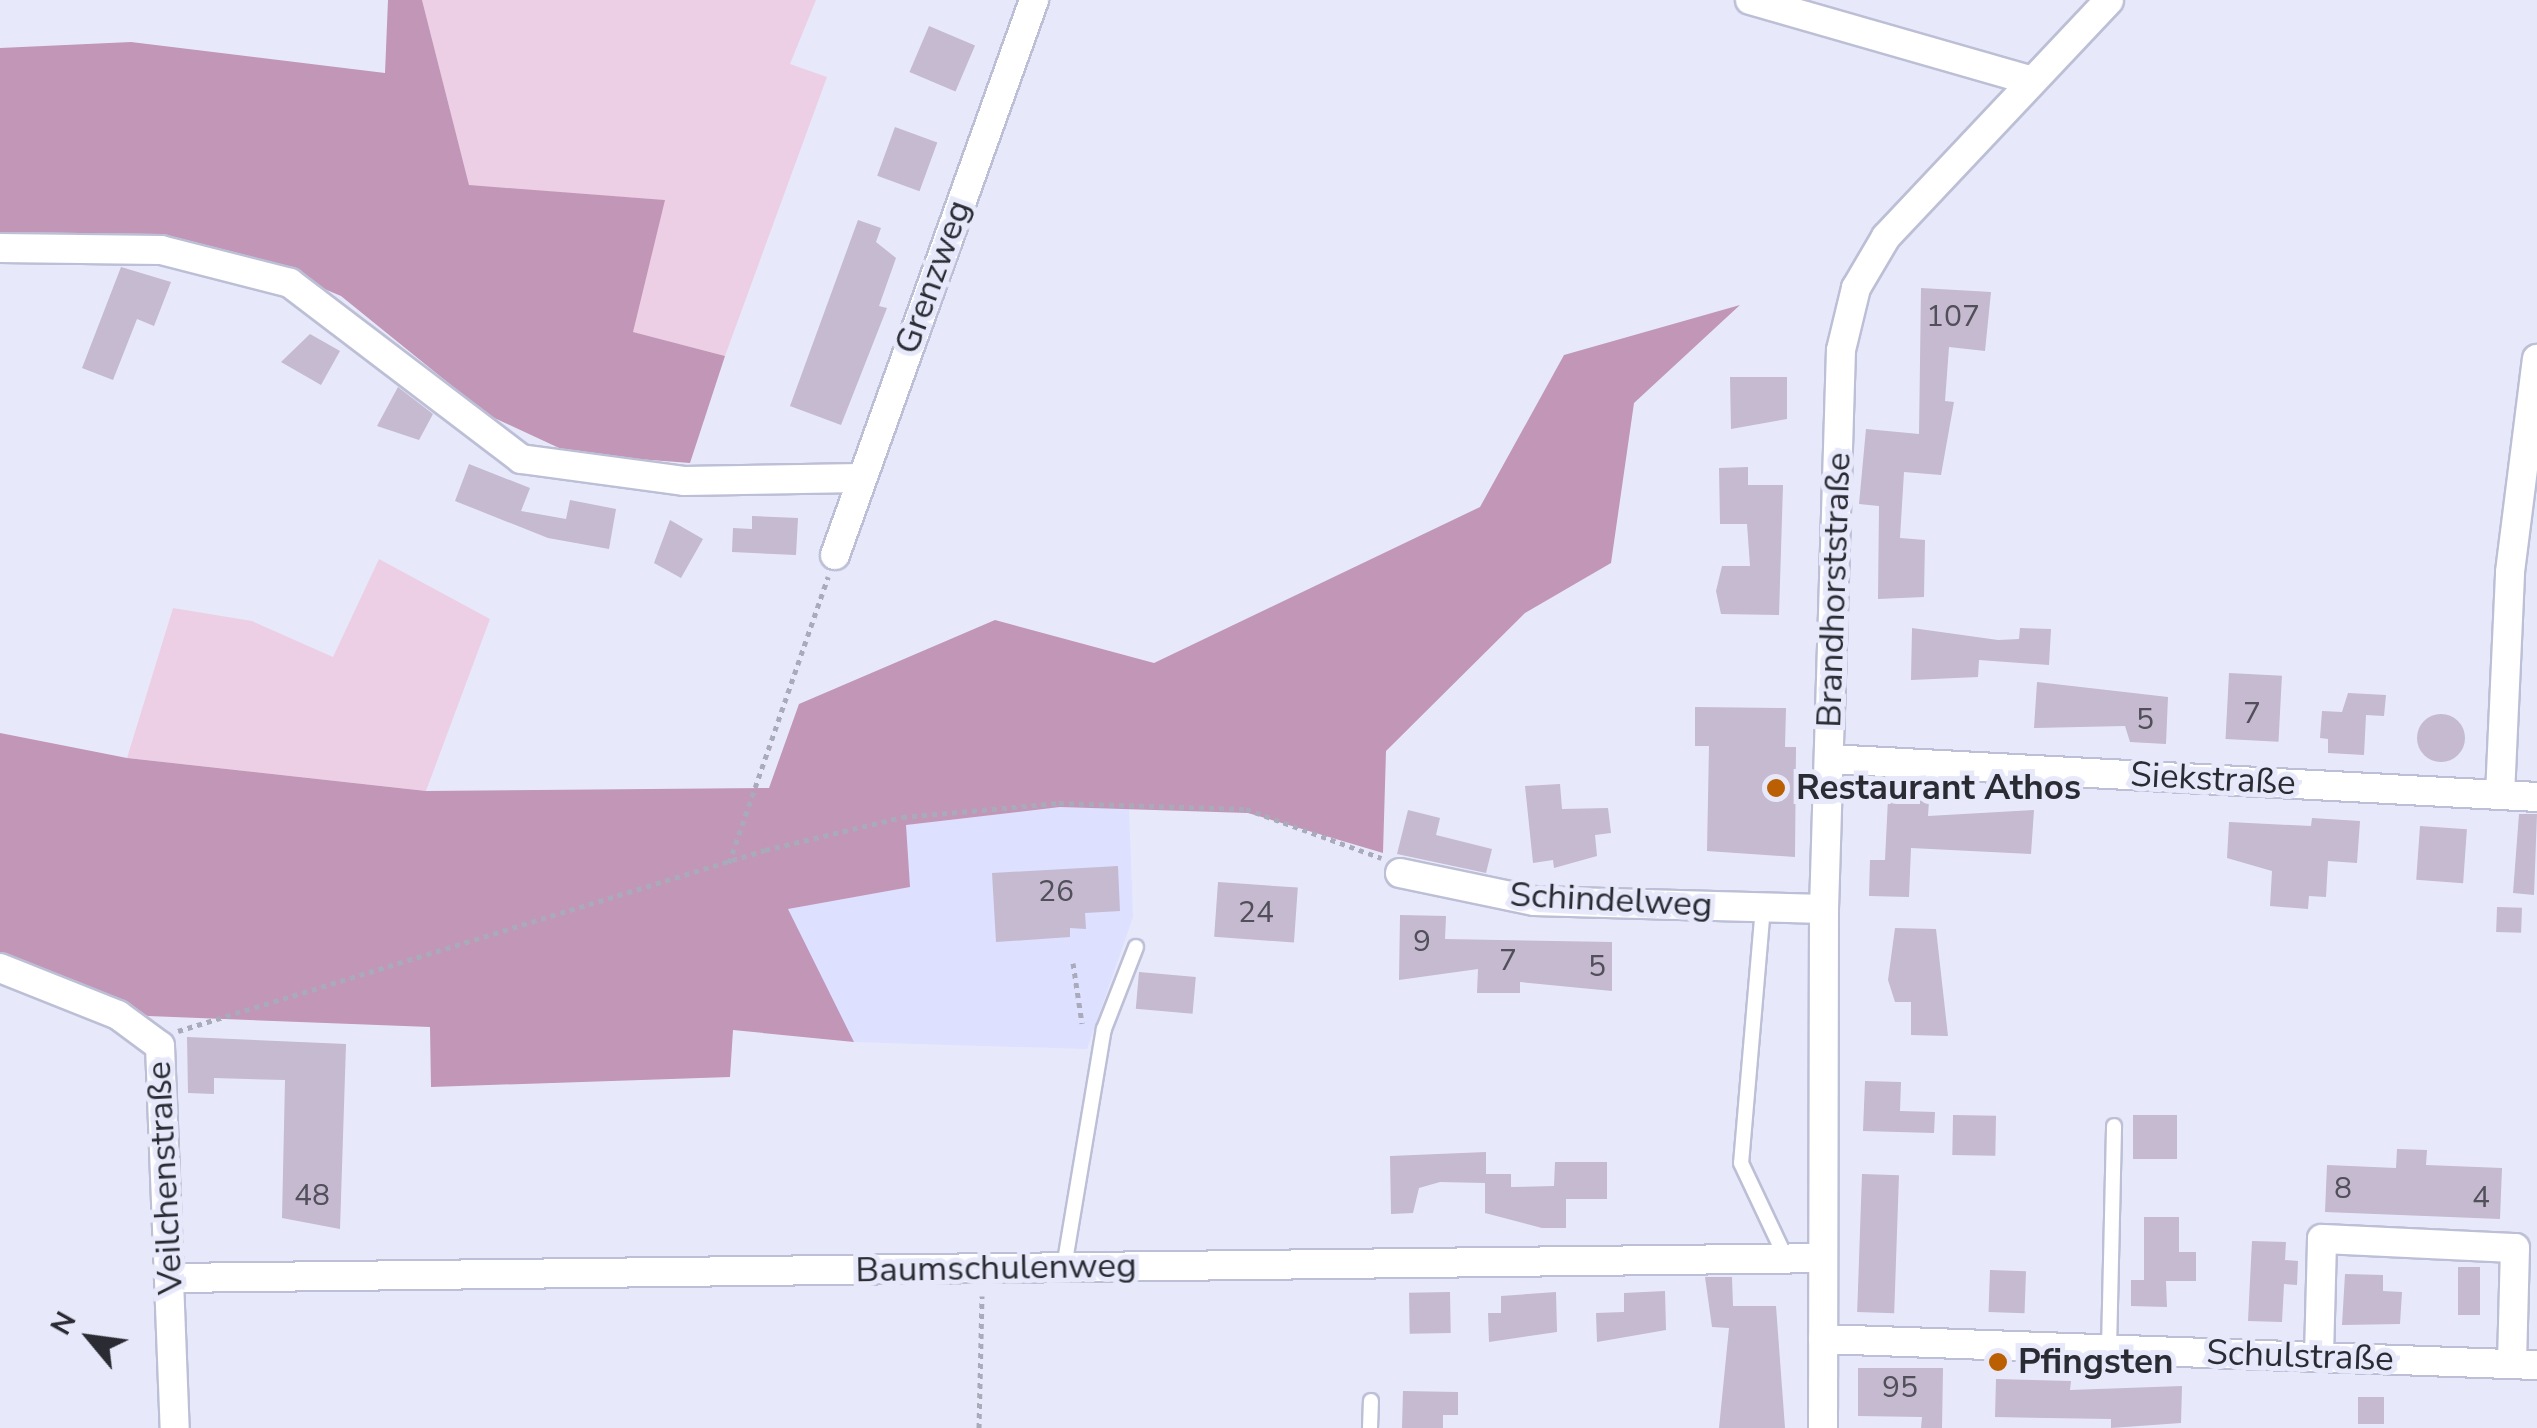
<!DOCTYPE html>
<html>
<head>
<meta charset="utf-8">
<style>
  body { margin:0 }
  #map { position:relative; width:2537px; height:1428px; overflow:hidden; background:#e7e9fb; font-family:"Nunito Sans",sans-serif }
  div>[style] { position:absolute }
  .built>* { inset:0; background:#dde0fe }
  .green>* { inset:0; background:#edcfe5 }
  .forest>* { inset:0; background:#c196b7 }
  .building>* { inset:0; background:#c5bad0; transform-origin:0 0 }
  .round { border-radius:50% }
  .path>* { height:5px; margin-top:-2.5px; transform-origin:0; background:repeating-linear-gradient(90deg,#a9abba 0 5px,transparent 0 10px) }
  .roads { filter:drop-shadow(2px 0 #bcbfd5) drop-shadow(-2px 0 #bcbfd5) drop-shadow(0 2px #bcbfd5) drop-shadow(0 -2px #bcbfd5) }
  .lane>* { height:14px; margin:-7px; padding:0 7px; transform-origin:7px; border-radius:7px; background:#fff }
  .street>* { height:28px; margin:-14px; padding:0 14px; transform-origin:14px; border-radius:14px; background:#fff }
  .dots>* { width:28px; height:28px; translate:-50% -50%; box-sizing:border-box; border:5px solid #e7e9fb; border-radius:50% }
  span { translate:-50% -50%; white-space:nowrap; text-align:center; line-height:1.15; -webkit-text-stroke:10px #e7e9fb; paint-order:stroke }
  .number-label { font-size:30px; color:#514f5a }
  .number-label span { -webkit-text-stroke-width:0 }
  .street-label { font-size:35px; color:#2a2b33 }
  .poi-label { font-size:35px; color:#2a2b33; font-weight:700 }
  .left { translate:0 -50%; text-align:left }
  .north { position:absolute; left:40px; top:1288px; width:100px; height:100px; -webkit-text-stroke:8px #e7e9fb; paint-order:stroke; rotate:299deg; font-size:28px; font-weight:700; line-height:40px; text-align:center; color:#2a2b33 }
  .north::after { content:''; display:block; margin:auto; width:35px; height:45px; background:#2a2b33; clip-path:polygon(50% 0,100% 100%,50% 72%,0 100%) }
</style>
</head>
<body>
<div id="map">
  <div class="built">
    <i style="clip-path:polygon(1060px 807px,1129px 809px,1133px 917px,1087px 1049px,854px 1042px,787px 909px,909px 887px,905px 825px)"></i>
  </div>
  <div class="green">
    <i style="clip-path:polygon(422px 0,816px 0,790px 64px,827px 77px,725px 356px,632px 332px,664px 200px,469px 186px)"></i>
    <i style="clip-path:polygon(379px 559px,490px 619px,426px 791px,127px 758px,173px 608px,252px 621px,333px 657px)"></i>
  </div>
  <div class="forest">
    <i style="clip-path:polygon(388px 0,422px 0,469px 185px,665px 200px,633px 332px,725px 356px,690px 463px,572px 454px,488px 415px,341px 296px,263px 263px,0 239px,0 48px,131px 42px,385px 73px)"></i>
    <i style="clip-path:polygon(1740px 305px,1634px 403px,1611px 563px,1525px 613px,1386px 751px,1383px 853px,1248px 813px,1060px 807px,906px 825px,910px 887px,788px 909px,854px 1042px,733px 1030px,730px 1077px,431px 1087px,430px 1027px,148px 1016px,0 960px,0 733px,127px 758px,426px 791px,769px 788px,799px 704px,995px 620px,1154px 663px,1480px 507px,1564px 355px)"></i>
  </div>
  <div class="building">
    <i style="left:929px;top:26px;width:50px;height:50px;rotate:23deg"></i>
    <i style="left:895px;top:127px;width:45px;height:52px;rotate:20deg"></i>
    <i style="clip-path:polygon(858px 220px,881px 228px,876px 242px,896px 258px,879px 306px,887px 308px,841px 425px,790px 406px)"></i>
    <i style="clip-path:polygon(121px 267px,171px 282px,154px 326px,137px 319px,113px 380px,82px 368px)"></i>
    <i style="clip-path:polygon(1921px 288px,1991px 292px,1985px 351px,1949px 347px,1945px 401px,1954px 402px,1941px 475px,1904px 472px,1900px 538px,1925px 540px,1924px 597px,1878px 599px,1879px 506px,1859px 504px,1866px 429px,1919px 434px)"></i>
    <i style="clip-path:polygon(310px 334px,340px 351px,321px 385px,281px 362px)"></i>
    <i style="clip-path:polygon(1730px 377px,1787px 377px,1787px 419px,1731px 429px)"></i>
    <i style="clip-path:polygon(398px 387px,433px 414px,419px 440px,377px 426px)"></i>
    <i style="clip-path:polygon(469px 464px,530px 488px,521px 511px,566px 519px,570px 500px,616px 509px,609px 549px,548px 538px,455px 501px)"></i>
    <i style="clip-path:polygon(1748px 467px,1748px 485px,1783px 485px,1779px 615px,1721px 614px,1716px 591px,1722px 566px,1750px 566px,1747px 524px,1720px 524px,1719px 468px)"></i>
    <i style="clip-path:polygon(752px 516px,798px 518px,796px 555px,732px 552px,733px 528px,752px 529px)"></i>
    <i style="clip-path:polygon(670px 520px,703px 539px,681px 578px,654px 563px)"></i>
    <i style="clip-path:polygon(1912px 628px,1998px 640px,2019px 639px,2020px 628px,2051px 629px,2049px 665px,1979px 660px,1978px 677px,1911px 680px)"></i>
    <i style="left:2229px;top:673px;width:53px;height:66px;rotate:3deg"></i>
    <i style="clip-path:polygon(2037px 682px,2168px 697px,2166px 744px,2130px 742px,2125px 726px,2034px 728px)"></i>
    <i style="clip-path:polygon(2348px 693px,2386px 695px,2384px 716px,2366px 715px,2364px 755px,2328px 753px,2328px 739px,2320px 738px,2322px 711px,2342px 712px)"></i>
    <i style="clip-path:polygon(1695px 707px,1786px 708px,1785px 747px,1796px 747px,1795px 857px,1707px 851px,1709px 746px,1695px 746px)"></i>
    <i class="round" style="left:2417px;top:714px;width:48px;height:48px"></i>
    <i style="clip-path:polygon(1560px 784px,1562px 809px,1608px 808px,1611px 833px,1595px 835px,1597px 856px,1554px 868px,1553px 860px,1533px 863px,1525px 786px)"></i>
    <i style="clip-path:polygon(1888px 799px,1929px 801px,1928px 816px,2034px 810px,2031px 854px,1911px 848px,1909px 897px,1869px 896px,1870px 860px,1885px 860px)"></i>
    <i style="clip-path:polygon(1408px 810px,1440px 818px,1436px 835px,1492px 849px,1486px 873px,1397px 854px)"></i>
    <i style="clip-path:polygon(2519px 814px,2537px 814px,2534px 895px,2513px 893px)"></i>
    <i style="clip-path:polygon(2312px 818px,2360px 821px,2357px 863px,2328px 861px,2326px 897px,2309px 896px,2308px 909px,2270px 906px,2272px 871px,2227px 858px,2229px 822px,2311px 826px)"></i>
    <i style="left:2420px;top:826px;width:47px;height:54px;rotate:4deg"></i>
    <i style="clip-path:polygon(1118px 866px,1120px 911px,1085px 913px,1086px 929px,1070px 928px,1070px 937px,996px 942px,992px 873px)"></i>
    <i style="left:1218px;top:882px;width:80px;height:55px;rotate:4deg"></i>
    <i style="left:2497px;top:907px;width:25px;height:25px;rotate:2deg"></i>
    <i style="clip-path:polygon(1400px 915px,1446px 916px,1445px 939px,1612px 942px,1612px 991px,1520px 982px,1520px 993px,1477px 993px,1478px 969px,1399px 980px)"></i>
    <i style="clip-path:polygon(1895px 928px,1936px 929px,1948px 1036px,1911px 1035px,1911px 1002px,1895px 1002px,1888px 980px)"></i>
    <i style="left:1139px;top:972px;width:57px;height:37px;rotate:5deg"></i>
    <i style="clip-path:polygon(187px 1037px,346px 1044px,340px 1229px,282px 1218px,285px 1080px,214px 1078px,214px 1094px,188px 1093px)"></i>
    <i style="clip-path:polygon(1865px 1081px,1901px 1082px,1900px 1111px,1935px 1112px,1934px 1133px,1863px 1131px)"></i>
    <i style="left:1953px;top:1115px;width:43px;height:40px;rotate:1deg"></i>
    <i style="left:2133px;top:1115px;width:44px;height:44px"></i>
    <i style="clip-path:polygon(2397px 1149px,2427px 1150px,2426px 1165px,2502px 1168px,2500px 1219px,2325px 1212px,2327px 1165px,2396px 1168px)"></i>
    <i style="clip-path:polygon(1486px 1152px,1486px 1174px,1511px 1174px,1511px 1187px,1554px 1186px,1555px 1162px,1607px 1162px,1607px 1199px,1566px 1199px,1566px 1228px,1542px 1228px,1485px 1213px,1485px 1183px,1440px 1182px,1419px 1188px,1413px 1213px,1391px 1214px,1390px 1156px)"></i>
    <i style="left:1862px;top:1174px;width:37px;height:138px;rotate:2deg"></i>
    <i style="clip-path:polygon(2144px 1217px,2179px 1217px,2179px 1252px,2196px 1252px,2196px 1281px,2166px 1281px,2167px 1307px,2131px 1306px,2131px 1280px,2144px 1280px)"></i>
    <i style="clip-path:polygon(2252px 1241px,2286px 1242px,2285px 1260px,2298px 1261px,2297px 1285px,2284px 1284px,2282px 1322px,2248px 1321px)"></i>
    <i style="left:2458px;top:1267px;width:22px;height:48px"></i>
    <i style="left:1990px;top:1270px;width:36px;height:42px;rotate:2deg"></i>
    <i style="clip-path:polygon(2345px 1274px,2383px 1275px,2383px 1291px,2402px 1292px,2400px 1324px,2342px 1325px)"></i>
    <i style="clip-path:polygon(1705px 1277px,1732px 1277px,1733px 1306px,1776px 1306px,1785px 1428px,1719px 1428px,1729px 1328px,1712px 1327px)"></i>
    <i style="clip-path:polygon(1665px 1291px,1666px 1330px,1597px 1342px,1596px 1313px,1624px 1312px,1624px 1293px)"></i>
    <i style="left:1450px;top:1292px;width:41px;height:41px;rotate:89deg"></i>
    <i style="clip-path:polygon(1556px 1292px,1557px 1332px,1489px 1342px,1488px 1313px,1501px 1313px,1501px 1296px)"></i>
    <i style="clip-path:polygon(1858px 1368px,1943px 1368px,1942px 1428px,1921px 1428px,1922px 1417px,1858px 1416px)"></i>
    <i style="clip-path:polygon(1996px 1379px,2071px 1381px,2070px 1390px,2182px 1386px,2181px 1423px,2111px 1428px,2111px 1419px,1995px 1417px)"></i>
    <i style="clip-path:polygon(1403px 1391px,1458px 1392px,1458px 1415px,1443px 1415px,1443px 1428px,1402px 1428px)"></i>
    <i style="left:2358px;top:1397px;width:26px;height:27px"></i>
  </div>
  <div class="path">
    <i style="left:729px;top:863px;width:303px;rotate:-70.9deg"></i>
    <i style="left:1073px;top:963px;width:61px;rotate:81.5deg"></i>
    <i style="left:178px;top:1031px;width:614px;rotate:-17.14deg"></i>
    <i style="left:765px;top:850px;width:141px;rotate:-13.5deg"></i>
    <i style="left:902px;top:817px;width:158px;rotate:-5.1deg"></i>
    <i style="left:1059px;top:803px;width:187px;rotate:1.8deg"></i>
    <i style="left:1246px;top:809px;width:144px;rotate:19.9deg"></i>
    <i style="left:979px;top:1428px;width:132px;rotate:-88.7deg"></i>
  </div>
  <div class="roads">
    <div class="lane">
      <i style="left:1763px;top:907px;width:257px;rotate:94.9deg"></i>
      <i style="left:1741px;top:1163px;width:105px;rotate:64.7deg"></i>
      <i style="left:1064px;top:1267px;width:241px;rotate:-80.5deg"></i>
      <i style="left:1104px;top:1029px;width:88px;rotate:-68.7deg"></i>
      <i style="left:2109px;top:1349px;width:223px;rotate:-88.7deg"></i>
      <i style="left:1370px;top:1428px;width:27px;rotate:-88deg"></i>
    </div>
    <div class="street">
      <i style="left:1750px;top:0;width:290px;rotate:16deg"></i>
      <i style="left:0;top:248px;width:161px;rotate:0.7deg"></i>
      <i style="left:161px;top:250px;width:133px;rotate:14.3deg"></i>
      <i style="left:290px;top:283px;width:290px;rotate:37.3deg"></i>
      <i style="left:521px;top:459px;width:164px;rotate:7.7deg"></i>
      <i style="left:684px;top:481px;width:176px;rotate:-1deg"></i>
      <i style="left:835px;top:555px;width:590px;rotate:-70.27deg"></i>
      <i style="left:1829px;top:759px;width:709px;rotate:3.07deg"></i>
      <i style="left:2500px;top:795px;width:223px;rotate:-87.4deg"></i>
      <i style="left:2510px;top:572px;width:215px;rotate:-82.8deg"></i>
      <i style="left:1400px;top:873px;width:137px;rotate:11.8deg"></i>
      <i style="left:1534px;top:901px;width:290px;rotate:1.6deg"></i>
      <i style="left:0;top:968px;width:127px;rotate:21.7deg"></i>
      <i style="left:118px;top:1015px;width:52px;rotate:36.4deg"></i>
      <i style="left:160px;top:1046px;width:382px;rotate:87.8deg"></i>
      <i style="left:171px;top:1278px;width:1650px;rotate:-0.69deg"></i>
      <i style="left:1823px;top:1339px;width:714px;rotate:2.09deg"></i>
      <i style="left:2319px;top:1356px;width:117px;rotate:-88.5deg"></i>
      <i style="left:2322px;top:1239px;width:193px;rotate:2.7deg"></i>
      <i style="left:2515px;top:1248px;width:116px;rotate:91.5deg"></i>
      <i style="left:1823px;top:1428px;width:519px;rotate:-89.89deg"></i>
      <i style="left:1824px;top:909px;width:559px;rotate:-88.26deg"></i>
      <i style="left:1841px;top:350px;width:64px;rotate:-76.4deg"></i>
      <i style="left:1856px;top:288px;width:59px;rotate:-59.5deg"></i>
      <i style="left:1886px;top:237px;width:325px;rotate:-46.7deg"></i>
    </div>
  </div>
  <div class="dots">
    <i style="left:1776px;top:788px;background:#ba5f02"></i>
    <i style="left:1998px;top:1362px;background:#ba5f02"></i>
  </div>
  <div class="number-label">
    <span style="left:1953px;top:317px">107</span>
    <span style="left:2252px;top:714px">7</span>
    <span style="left:2145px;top:720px">5</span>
    <span style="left:1056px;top:892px">26</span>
    <span style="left:1256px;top:913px">24</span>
    <span style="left:1422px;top:942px">9</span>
    <span style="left:1508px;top:961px">7</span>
    <span style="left:1597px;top:967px">5</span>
    <span style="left:2343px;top:1189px">8</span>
    <span style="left:312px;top:1196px">48</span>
    <span style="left:2481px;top:1198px">4</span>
    <span style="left:1900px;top:1388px">95</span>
  </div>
  <div class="street-label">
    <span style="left:933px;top:277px;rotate:-70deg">Grenzweg</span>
    <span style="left:1834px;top:590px;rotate:-88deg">Brandhorststraße</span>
    <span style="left:2213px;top:779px;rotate:3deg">Siekstraße</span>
    <span style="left:1611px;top:900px;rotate:3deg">Schindelweg</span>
    <span style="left:165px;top:1178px;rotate:-93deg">Veilchenstraße</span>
    <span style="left:996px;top:1268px;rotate:-1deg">Baumschulenweg</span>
    <span style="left:2300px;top:1356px;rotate:2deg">Schulstraße</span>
  </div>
  <div class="poi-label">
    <span class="left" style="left:1796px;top:788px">Restaurant Athos</span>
    <span class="left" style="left:2018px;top:1362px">Pfingsten</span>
  </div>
  <div class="north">N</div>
</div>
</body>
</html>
